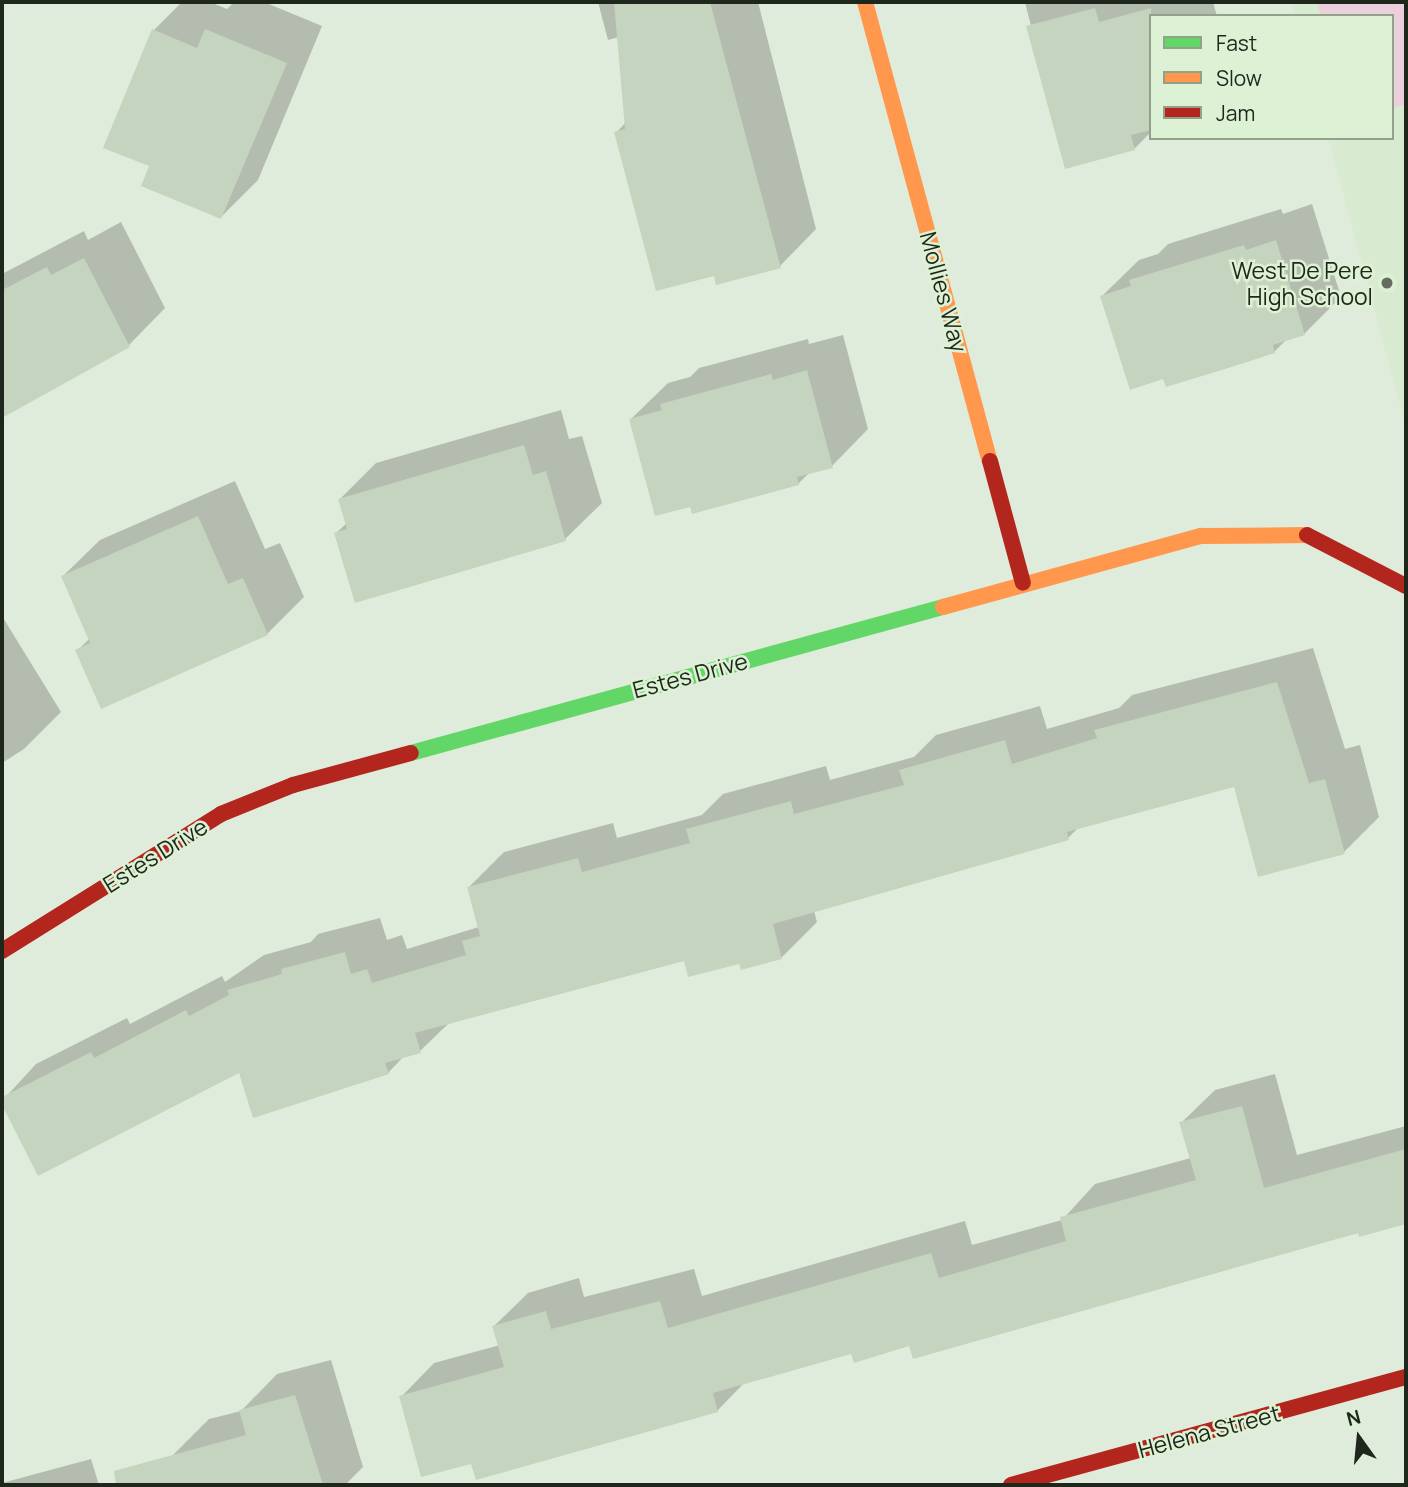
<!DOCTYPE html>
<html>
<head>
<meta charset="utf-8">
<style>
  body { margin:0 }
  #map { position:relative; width:1408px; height:1487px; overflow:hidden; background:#e0ecdb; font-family:Manrope,sans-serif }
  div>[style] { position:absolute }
  .built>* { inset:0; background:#d8ebd0 }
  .green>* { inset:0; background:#ebcfdb }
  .shadow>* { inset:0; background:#0003 }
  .building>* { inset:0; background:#c4d4be }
  .fast>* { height:16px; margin:-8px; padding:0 8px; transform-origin:8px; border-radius:8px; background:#63d668 }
  .slow>* { height:16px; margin:-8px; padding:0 8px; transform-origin:8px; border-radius:8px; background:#ff974d }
  .jam>* { height:16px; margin:-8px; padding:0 8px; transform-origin:8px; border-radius:8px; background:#b3261e }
  .dots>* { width:19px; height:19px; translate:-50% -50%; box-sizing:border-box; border:4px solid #ddf2d5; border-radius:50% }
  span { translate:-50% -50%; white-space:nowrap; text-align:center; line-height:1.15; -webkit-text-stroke:5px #ddf2d5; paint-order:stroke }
  .poi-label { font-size:23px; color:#1f271c }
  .right { translate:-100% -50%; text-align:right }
  .street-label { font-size:23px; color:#1f271c }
  .frame { position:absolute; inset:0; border:4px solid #1f271c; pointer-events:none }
  .legend { position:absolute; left:1149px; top:14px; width:245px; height:126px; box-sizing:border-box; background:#ddf2d5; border:2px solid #91a18b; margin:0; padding:9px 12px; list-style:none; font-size:21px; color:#1f271c }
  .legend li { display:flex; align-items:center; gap:14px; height:35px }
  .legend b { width:35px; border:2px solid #91a18b }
  .north { position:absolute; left:1324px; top:1403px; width:70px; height:70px; -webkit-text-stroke:5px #ddf2d5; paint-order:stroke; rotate:345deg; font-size:19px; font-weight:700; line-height:28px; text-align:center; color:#1f271c }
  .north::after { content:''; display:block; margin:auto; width:24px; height:32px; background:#1f271c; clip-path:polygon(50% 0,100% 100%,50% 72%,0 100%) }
</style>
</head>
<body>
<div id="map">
  <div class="built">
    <i style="clip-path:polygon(1291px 2px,1406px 2px,1406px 428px,1328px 138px,1392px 138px,1392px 16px,1295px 16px)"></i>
  </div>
  <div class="green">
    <i style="clip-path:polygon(1317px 2px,1406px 2px,1406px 104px,1392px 108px,1392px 16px,1321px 16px)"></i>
  </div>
  <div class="shadow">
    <i style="clip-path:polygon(182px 2px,210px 2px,227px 9px,234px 2px,264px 2px,322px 26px,258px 180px,221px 217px,151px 165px,154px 30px)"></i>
    <i style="clip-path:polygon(598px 2px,758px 2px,816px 229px,780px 266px,715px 274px,616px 133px,626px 122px,619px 37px,608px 40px)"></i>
    <i style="clip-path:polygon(1025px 2px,1213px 2px,1217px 16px,1151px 16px,1151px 132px,1134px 149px,1066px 167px)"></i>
    <i style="clip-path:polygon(1312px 204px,1341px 297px,1304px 334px,1287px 339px,1274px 352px,1164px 377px,1102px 296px,1139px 260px,1158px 254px,1168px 244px,1281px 209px,1283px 214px)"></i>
    <i style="clip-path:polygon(121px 222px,165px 308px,129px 345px,2px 416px,2px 274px,84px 231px,88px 240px)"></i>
    <i style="clip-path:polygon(843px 335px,868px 429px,832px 466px,810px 472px,798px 484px,691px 505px,631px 419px,668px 383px,690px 377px,699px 368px,808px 339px,809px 344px)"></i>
    <i style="clip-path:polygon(561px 410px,569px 439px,582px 436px,602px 503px,565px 539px,336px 533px,347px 523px,340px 499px,376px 463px)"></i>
    <i style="clip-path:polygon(235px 481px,265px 549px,280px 543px,304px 597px,267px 634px,77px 651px,90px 638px,63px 576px,100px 540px)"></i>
    <i style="clip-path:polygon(2px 616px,61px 712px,24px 749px,2px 763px)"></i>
    <i style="clip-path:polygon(1313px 648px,1345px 749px,1360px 745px,1379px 817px,1344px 852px,1235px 785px,1080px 826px,1068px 838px,814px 911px,817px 922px,781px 958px,685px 959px,449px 1023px,420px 1051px,405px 1055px,388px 1073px,240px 1070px,38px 1174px,2px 1101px,36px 1064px,127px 1018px,130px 1024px,222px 976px,225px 982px,264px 955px,311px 942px,318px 934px,380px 918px,387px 940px,402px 935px,407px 949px,479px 927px,469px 887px,504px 852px,613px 823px,617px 838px,702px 815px,723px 794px,826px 766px,830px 780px,914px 757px,936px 735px,1040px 706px,1047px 729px,1119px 708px,1132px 695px)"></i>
    <i style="clip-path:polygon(1275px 1074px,1297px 1155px,1406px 1126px,1406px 1221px,910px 1344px,852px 1352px,745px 1382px,718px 1410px,477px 1478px,472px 1462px,401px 1397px,434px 1363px,500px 1345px,494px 1326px,528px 1293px,579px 1278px,584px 1297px,694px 1269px,702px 1296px,965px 1221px,972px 1245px,1062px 1220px,1095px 1184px,1191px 1158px,1181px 1123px,1215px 1090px)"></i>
    <i style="clip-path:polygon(331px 1360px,363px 1467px,345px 1485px,180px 1485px,172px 1456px,209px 1419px,241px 1411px,277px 1374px)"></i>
    <i style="clip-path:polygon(91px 1459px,99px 1485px,2px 1485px,2px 1483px)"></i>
  </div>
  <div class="building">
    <i style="clip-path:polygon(614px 2px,710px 2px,781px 268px,716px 285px,714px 276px,656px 291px,614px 132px,625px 129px)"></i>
    <i style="clip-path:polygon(1095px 8px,1099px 22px,1151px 8px,1151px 130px,1131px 135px,1135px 150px,1065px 169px,1026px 26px)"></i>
    <i style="clip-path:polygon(152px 29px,197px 48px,205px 29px,287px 63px,221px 219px,141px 186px,149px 166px,103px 148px)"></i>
    <i style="clip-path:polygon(1276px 240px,1305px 335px,1273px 345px,1275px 353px,1225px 369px,1166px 387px,1163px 379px,1130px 390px,1100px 296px,1131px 286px,1129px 280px,1244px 245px,1246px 250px)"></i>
    <i style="clip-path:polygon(84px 258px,130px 347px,2px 418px,2px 290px,47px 267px,51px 275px)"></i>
    <i style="clip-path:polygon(807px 370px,833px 468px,797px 477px,799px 485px,692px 514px,690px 507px,655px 516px,629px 419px,662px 410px,660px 404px,771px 374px,773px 380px)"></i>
    <i style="clip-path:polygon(524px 445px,533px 475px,546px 471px,566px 541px,355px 603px,334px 533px,347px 529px,338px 499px)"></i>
    <i style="clip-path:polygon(198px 516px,228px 584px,243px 578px,268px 635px,101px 709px,75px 650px,90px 643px,61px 576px)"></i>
    <i style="clip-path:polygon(1277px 682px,1309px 783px,1325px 779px,1345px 854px,1258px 877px,1234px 787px,1067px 832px,1069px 840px,773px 924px,782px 959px,741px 970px,739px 964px,688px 977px,684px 961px,415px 1033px,421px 1053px,385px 1063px,389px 1074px,253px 1118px,239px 1073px,38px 1176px,2px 1105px,2px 1097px,91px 1052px,94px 1058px,186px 1010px,189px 1016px,229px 995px,227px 990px,282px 974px,281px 969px,345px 952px,351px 974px,367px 969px,372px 983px,466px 955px,462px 941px,480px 936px,467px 887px,578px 858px,582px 872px,690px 843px,686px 829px,791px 801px,794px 814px,904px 785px,899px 770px,1005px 740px,1012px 764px,1097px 738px,1094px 730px)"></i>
    <i style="clip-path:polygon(1242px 1106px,1264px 1188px,1406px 1149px,1406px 1224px,1359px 1237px,1358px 1233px,913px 1359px,909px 1346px,854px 1363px,851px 1354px,713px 1393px,718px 1412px,476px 1480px,471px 1464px,421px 1477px,399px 1396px,504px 1367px,492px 1326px,546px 1311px,551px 1329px,660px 1301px,668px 1328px,931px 1253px,939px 1278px,1066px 1241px,1060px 1217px,1196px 1180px,1179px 1122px)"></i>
    <i style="clip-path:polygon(295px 1395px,323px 1485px,116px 1485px,114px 1471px,246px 1435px,239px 1410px)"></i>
  </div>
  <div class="fast">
    <i style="left:411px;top:753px;width:552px;rotate:-15.35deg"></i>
  </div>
  <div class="slow">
    <i style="left:865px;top:2px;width:476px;rotate:74.8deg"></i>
    <i style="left:943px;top:607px;width:268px;rotate:-15.4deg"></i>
    <i style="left:1201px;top:536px;width:106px;rotate:-0.5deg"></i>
  </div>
  <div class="jam">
    <i style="left:990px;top:461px;width:126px;rotate:74.9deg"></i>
    <i style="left:1307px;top:535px;width:111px;rotate:27.3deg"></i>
    <i style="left:2px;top:951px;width:258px;rotate:-32deg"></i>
    <i style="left:221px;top:814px;width:78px;rotate:-21.9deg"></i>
    <i style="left:293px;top:785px;width:122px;rotate:-15.2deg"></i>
    <i style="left:1011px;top:1485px;width:409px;rotate:-15.3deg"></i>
  </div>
  <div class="dots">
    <i style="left:1387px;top:283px;background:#636c5f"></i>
  </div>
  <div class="poi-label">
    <span class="right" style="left:1373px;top:283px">West De Pere<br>High School</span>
  </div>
  <div class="street-label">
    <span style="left:944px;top:292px;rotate:75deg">Mollies Way</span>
    <span style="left:690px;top:675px;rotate:-15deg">Estes Drive</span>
    <span style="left:155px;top:855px;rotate:-32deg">Estes Drive</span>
    <span style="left:1209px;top:1431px;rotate:-15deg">Helena Street</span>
  </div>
  <div class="frame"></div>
  <ul class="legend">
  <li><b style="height:9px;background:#63d668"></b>Fast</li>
  <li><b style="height:9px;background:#ff974d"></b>Slow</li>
  <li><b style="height:9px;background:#b3261e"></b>Jam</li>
  </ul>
  <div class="north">N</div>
</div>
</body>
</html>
